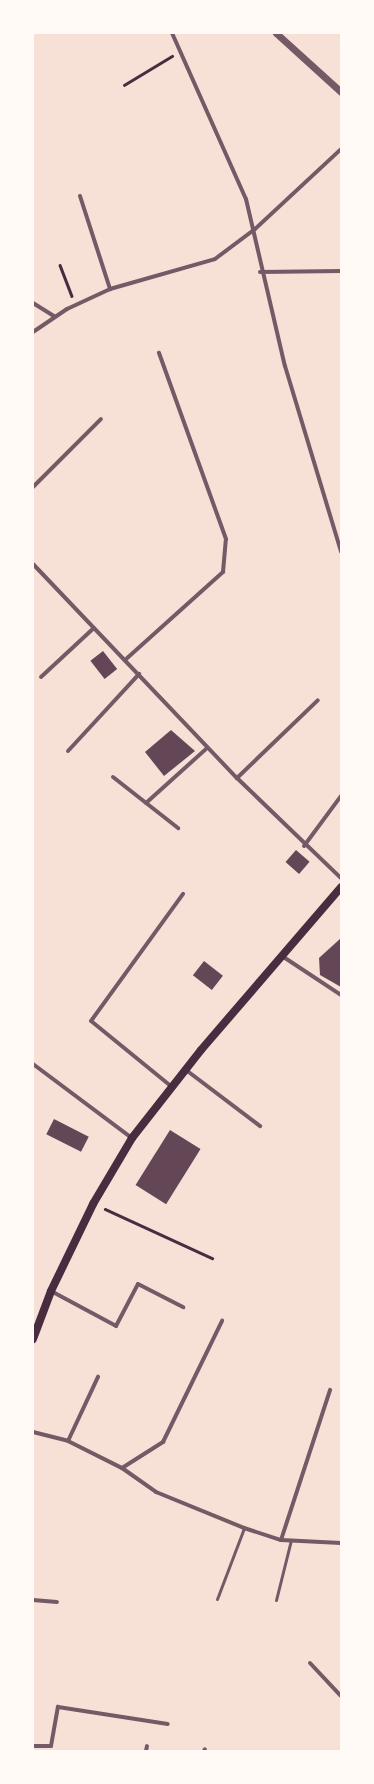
<!DOCTYPE html>
<html>
<head>
<meta charset="utf-8">
<style>
  body { margin:0 }
  #map { position:relative; width:374px; height:1784px; overflow:hidden; background:#f7e1d7; font-family:"Roboto Condensed",sans-serif }
  div>[style] { position:absolute }
  .building>* { inset:0; background:#644757; transform-origin:0 0 }
  .path>* { height:2.5px; margin:-1.25px; padding:0 1.25px; transform-origin:1.25px; border-radius:1.25px; background:#4a2c40 }
  .service>* { height:3px; margin:-1.5px; padding:0 1.5px; transform-origin:1.5px; border-radius:1.5px; background:#755966 }
  .minor>* { height:4px; margin:-2px; padding:0 2px; transform-origin:2px; border-radius:2px; background:#755966 }
  .tertiary>* { height:7px; margin:-3.5px; padding:0 3.5px; transform-origin:3.5px; border-radius:3.5px; background:#755966 }
  .secondary>* { height:8px; margin:-4px; padding:0 4px; transform-origin:4px; border-radius:4px; background:#4a2c40 }
  span { translate:-50% -50%; white-space:nowrap; text-align:center; line-height:1.15; -webkit-text-stroke:4px #fffaf5; paint-order:stroke }
  .frame { position:absolute; inset:0; border:34px solid #fffaf5; pointer-events:none }
</style>
</head>
<body>
<div id="map">
  <div class="building">
    <i style="left:103px;top:651px;width:23px;height:16px;rotate:52deg"></i>
    <i style="clip-path:polygon(171px 730px,195px 751px,164px 776px,145px 752px)"></i>
    <i style="left:296px;top:850px;width:18px;height:16px;rotate:41deg"></i>
    <i style="clip-path:polygon(341px 938px,341px 987px,320px 975px,319px 958px)"></i>
    <i style="left:204px;top:961px;width:24px;height:18px;rotate:38deg"></i>
    <i style="left:54px;top:1119px;width:39px;height:17px;rotate:27deg"></i>
    <i style="left:170px;top:1130px;width:36px;height:65px;rotate:32deg"></i>
  </div>
  <div class="path">
    <i style="left:124px;top:85px;width:56px;rotate:-31.1deg"></i>
    <i style="left:60px;top:265px;width:33px;rotate:69deg"></i>
    <i style="left:105px;top:1209px;width:118px;rotate:24.6deg"></i>
  </div>
  <div class="service">
    <i style="left:217px;top:1599px;width:76px;rotate:-69.2deg"></i>
    <i style="left:276px;top:1600px;width:62px;rotate:-76deg"></i>
  </div>
  <div class="minor">
    <i style="left:172px;top:33px;width:182px;rotate:66deg"></i>
    <i style="left:246px;top:199px;width:171px;rotate:76.9deg"></i>
    <i style="left:285px;top:366px;width:194px;rotate:73.2deg"></i>
    <i style="left:80px;top:196px;width:98px;rotate:72.1deg"></i>
    <i style="left:260px;top:272px;width:81px;rotate:-0.7deg"></i>
    <i style="left:33px;top:303px;width:26px;rotate:32deg"></i>
    <i style="left:33px;top:332px;width:41px;rotate:-34.1deg"></i>
    <i style="left:67px;top:309px;width:47px;rotate:-24.9deg"></i>
    <i style="left:110px;top:289px;width:109px;rotate:-15.9deg"></i>
    <i style="left:215px;top:259px;width:50px;rotate:-36.9deg"></i>
    <i style="left:255px;top:229px;width:117px;rotate:-42.9deg"></i>
    <i style="left:33px;top:487px;width:96px;rotate:-45deg"></i>
    <i style="left:33px;top:564px;width:296px;rotate:46.4deg"></i>
    <i style="left:237px;top:778px;width:144px;rotate:43.9deg"></i>
    <i style="left:125px;top:660px;width:132px;rotate:-41.9deg"></i>
    <i style="left:223px;top:572px;width:33px;rotate:-85deg"></i>
    <i style="left:226px;top:539px;width:198px;rotate:-109.8deg"></i>
    <i style="left:41px;top:677px;width:72px;rotate:-42.8deg"></i>
    <i style="left:68px;top:751px;width:105px;rotate:-47.3deg"></i>
    <i style="left:113px;top:777px;width:83px;rotate:38.1deg"></i>
    <i style="left:237px;top:778px;width:112px;rotate:-43.9deg"></i>
    <i style="left:146px;top:803px;width:82px;rotate:-42deg"></i>
    <i style="left:304px;top:846px;width:62px;rotate:-53.5deg"></i>
    <i style="left:282px;top:956px;width:71px;rotate:33.5deg"></i>
    <i style="left:33px;top:1064px;width:124px;rotate:36.8deg"></i>
    <i style="left:186px;top:1070px;width:93px;rotate:37.1deg"></i>
    <i style="left:172px;top:1087px;width:104px;rotate:-140.8deg"></i>
    <i style="left:91px;top:1021px;width:157px;rotate:-54.1deg"></i>
    <i style="left:51px;top:1291px;width:74px;rotate:28.3deg"></i>
    <i style="left:116px;top:1326px;width:47px;rotate:-62.4deg"></i>
    <i style="left:138px;top:1284px;width:51px;rotate:27.1deg"></i>
    <i style="left:33px;top:1432px;width:36px;rotate:14deg"></i>
    <i style="left:68px;top:1441px;width:60px;rotate:26.6deg"></i>
    <i style="left:122px;top:1468px;width:42px;rotate:35.2deg"></i>
    <i style="left:156px;top:1492px;width:95px;rotate:22.2deg"></i>
    <i style="left:244px;top:1528px;width:39px;rotate:18deg"></i>
    <i style="left:281px;top:1540px;width:60px;rotate:2.9deg"></i>
    <i style="left:68px;top:1441px;width:71px;rotate:-64.9deg"></i>
    <i style="left:122px;top:1468px;width:49px;rotate:-32.4deg"></i>
    <i style="left:163px;top:1442px;width:135px;rotate:-64deg"></i>
    <i style="left:281px;top:1540px;width:158px;rotate:-71.9deg"></i>
    <i style="left:33px;top:1600px;width:24px;rotate:5deg"></i>
    <i style="left:310px;top:1663px;width:45px;rotate:46.8deg"></i>
    <i style="left:33px;top:1746px;width:18px"></i>
    <i style="left:51px;top:1746px;width:40px;rotate:-80deg"></i>
    <i style="left:58px;top:1707px;width:111px;rotate:8.8deg"></i>
    <i style="left:146px;top:1751px;width:5px;rotate:-79deg"></i>
    <i style="left:204px;top:1751px;width:2px;rotate:-63deg"></i>
  </div>
  <div class="tertiary">
    <i style="left:276px;top:33px;width:88px;rotate:42.2deg"></i>
  </div>
  <div class="secondary">
    <i style="left:33px;top:1339px;width:51px;rotate:-69.4deg"></i>
    <i style="left:51px;top:1291px;width:97px;rotate:-64.2deg"></i>
    <i style="left:93px;top:1204px;width:77px;rotate:-59.4deg"></i>
    <i style="left:132px;top:1138px;width:112px;rotate:-51.9deg"></i>
    <i style="left:201px;top:1050px;width:215px;rotate:-49.3deg"></i>
  </div>
  <div class="frame"></div>
</div>
</body>
</html>
